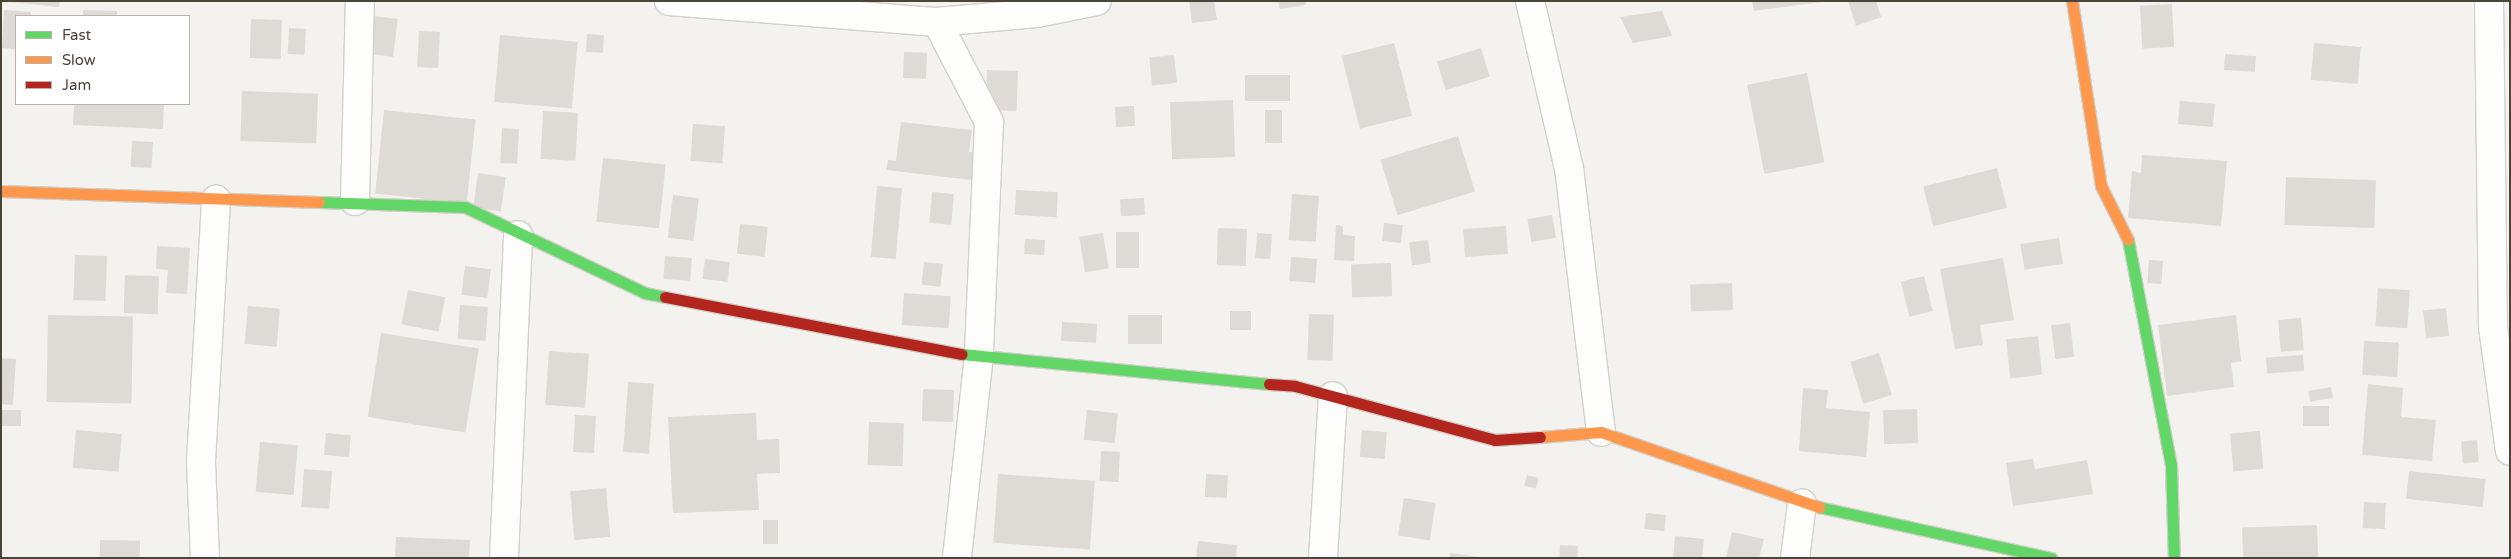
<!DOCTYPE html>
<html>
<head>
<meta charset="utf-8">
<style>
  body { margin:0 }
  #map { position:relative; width:2511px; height:559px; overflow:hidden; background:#f4f2ee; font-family:"Varela Round",sans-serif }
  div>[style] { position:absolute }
  .building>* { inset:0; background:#dedbd6; transform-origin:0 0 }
  .roads { filter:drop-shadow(1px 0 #d2d0cb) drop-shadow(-1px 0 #d2d0cb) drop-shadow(0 1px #d2d0cb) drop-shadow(0 -1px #d2d0cb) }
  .street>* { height:28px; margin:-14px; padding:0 14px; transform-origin:14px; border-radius:14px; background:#fdfdfc }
  .fast>* { height:11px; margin:-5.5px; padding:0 5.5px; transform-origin:5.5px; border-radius:5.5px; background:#63d668 }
  .slow>* { height:11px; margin:-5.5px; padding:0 5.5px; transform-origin:5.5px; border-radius:5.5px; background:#ff974d }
  .jam>* { height:11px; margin:-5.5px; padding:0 5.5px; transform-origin:5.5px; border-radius:5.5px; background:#b3261e }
  span { translate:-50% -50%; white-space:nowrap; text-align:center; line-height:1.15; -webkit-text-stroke:4px #fff; paint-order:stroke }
  .frame { position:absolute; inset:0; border:2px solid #4b4439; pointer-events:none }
  .legend { position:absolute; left:15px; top:15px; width:175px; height:90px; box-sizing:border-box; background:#fff; border:1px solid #b7b4b0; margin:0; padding:6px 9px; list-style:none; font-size:15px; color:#4b4439 }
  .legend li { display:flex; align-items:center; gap:10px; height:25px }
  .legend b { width:25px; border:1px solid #b7b4b0 }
</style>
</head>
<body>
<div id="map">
  <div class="building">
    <i style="clip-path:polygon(1px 1px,60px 1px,59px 7px)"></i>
    <i style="clip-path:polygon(1189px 1px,1214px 1px,1217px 20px,1192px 23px)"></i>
    <i style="clip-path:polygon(1278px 1px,1305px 1px,1306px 5px,1280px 9px)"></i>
    <i style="clip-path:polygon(1752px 1px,1821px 1px,1821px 2px,1754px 11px)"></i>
    <i style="clip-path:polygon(1848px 1px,1876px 1px,1881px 17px,1856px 26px)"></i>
    <i style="left:2172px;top:4px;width:43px;height:32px;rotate:87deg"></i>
    <i style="clip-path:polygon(4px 10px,31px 12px,31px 16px,16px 16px,16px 49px,2px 48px)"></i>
    <i style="clip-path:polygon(83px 10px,117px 11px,117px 16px,83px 16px)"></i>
    <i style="clip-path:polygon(1662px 11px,1672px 36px,1633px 43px,1620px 17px)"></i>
    <i style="left:373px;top:16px;width:25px;height:38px;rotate:7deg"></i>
    <i style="left:251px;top:19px;width:31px;height:39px;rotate:2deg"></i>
    <i style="left:289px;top:28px;width:17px;height:26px;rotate:3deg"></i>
    <i style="left:419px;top:31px;width:21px;height:36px;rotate:3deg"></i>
    <i style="left:587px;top:34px;width:17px;height:18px;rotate:3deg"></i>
    <i style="left:500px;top:35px;width:78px;height:67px;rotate:5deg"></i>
    <i style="left:1394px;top:43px;width:75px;height:54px;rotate:76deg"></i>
    <i style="left:2314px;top:43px;width:47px;height:37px;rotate:5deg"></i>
    <i style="left:1481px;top:48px;width:30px;height:46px;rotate:73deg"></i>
    <i style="left:904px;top:52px;width:23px;height:26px;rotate:2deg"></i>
    <i style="left:2225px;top:54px;width:31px;height:16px;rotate:4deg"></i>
    <i style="left:1174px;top:55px;width:28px;height:25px;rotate:84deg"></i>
    <i style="left:987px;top:70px;width:31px;height:40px;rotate:2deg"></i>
    <i style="left:1807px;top:73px;width:91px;height:61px;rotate:79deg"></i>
    <i style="left:1245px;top:75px;width:45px;height:26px"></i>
    <i style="left:242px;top:91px;width:76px;height:50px;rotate:2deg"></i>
    <i style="left:1233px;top:100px;width:57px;height:63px;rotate:88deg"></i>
    <i style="left:2180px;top:101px;width:35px;height:23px;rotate:5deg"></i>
    <i style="clip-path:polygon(74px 104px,164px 104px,163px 129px,73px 125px)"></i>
    <i style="left:1134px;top:106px;width:20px;height:19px;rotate:87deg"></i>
    <i style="left:384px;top:110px;width:92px;height:84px;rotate:6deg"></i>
    <i style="left:1265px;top:110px;width:17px;height:33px"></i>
    <i style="left:543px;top:111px;width:35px;height:48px;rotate:3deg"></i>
    <i style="clip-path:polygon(901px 122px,972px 130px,969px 152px,983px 154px,980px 181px,886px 170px,888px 160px,896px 161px)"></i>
    <i style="left:693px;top:124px;width:32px;height:37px;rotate:4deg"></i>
    <i style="left:502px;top:128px;width:17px;height:35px;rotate:3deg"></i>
    <i style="left:1458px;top:136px;width:58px;height:81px;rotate:73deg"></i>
    <i style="left:132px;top:141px;width:21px;height:26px;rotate:3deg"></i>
    <i style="clip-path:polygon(2142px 155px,2227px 161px,2221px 226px,2128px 218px,2132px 171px,2141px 173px)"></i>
    <i style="left:603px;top:158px;width:63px;height:64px;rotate:6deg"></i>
    <i style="left:1997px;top:168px;width:41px;height:76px;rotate:76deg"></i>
    <i style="left:478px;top:173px;width:28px;height:35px;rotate:8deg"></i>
    <i style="left:2286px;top:177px;width:90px;height:48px;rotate:2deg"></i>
    <i style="left:877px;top:186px;width:25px;height:71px;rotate:5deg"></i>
    <i style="left:1016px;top:190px;width:42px;height:25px;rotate:3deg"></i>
    <i style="left:932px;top:192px;width:22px;height:31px;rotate:5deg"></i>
    <i style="left:1292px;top:194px;width:27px;height:46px;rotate:4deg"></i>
    <i style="left:673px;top:195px;width:26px;height:43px;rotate:7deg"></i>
    <i style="left:1144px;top:198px;width:17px;height:24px;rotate:87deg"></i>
    <i style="left:1552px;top:215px;width:23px;height:25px;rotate:80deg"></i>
    <i style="left:1384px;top:223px;width:19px;height:18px;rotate:6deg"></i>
    <i style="left:740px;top:224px;width:28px;height:30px;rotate:6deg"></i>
    <i style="clip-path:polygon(1336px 225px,1343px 226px,1343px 235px,1355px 236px,1354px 261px,1334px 260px)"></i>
    <i style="left:1506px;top:226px;width:28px;height:43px;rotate:86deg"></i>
    <i style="left:1218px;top:228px;width:29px;height:37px;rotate:2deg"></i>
    <i style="left:1116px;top:232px;width:23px;height:36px"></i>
    <i style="left:1103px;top:233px;width:36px;height:24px;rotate:81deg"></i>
    <i style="left:1257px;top:233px;width:15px;height:25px;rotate:4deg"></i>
    <i style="left:2059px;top:238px;width:26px;height:39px;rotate:81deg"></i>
    <i style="left:1025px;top:239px;width:20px;height:15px;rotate:3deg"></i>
    <i style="left:1428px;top:240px;width:23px;height:19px;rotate:83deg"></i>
    <i style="clip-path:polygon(157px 246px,190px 248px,187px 294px,166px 293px,168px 270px,156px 269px)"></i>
    <i style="left:75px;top:255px;width:32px;height:45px;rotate:2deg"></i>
    <i style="left:665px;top:256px;width:27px;height:23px;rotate:4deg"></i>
    <i style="left:1291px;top:257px;width:26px;height:24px;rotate:4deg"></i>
    <i style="clip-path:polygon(2003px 258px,2014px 320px,1980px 325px,1983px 345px,1955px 349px,1940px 269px)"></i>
    <i style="left:705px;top:259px;width:25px;height:20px;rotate:7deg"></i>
    <i style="left:2149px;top:260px;width:14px;height:23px;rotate:4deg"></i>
    <i style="left:924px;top:262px;width:19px;height:23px;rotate:6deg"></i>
    <i style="left:1391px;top:263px;width:33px;height:40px;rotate:88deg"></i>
    <i style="left:465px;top:266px;width:26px;height:29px;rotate:7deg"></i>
    <i style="left:125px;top:275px;width:34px;height:38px;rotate:2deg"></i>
    <i style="left:1924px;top:276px;width:36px;height:24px;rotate:76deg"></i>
    <i style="left:1732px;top:283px;width:27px;height:42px;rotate:88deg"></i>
    <i style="left:2378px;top:288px;width:32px;height:38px;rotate:4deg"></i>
    <i style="left:408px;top:290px;width:38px;height:35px;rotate:11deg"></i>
    <i style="left:904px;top:293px;width:47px;height:32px;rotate:4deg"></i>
    <i style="left:460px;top:305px;width:28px;height:34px;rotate:4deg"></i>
    <i style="left:248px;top:306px;width:32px;height:38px;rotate:5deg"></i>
    <i style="left:2446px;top:308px;width:28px;height:23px;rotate:84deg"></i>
    <i style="left:1230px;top:311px;width:21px;height:19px"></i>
    <i style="left:1309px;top:314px;width:25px;height:46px;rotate:2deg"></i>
    <i style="left:48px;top:315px;width:85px;height:87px;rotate:1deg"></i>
    <i style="left:1128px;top:315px;width:34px;height:29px"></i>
    <i style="clip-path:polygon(2236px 315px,2241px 361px,2231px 363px,2234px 387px,2167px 396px,2158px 325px)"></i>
    <i style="left:2301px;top:318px;width:32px;height:23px;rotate:85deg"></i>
    <i style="left:1062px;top:322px;width:35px;height:19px;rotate:3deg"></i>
    <i style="left:2070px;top:323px;width:34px;height:19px;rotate:83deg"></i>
    <i style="left:381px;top:333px;width:99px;height:85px;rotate:9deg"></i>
    <i style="left:2038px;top:336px;width:39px;height:32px;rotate:84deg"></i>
    <i style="left:2364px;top:341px;width:35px;height:34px;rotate:3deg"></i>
    <i style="left:549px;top:351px;width:40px;height:54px;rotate:4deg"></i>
    <i style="left:1879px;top:353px;width:44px;height:30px;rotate:73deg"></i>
    <i style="left:2303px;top:355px;width:16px;height:37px;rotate:86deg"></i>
    <i style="clip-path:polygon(1px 358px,16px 359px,13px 405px,1px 404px)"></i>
    <i style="left:628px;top:382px;width:26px;height:70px;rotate:4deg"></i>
    <i style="clip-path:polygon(2368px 384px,2403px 388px,2401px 417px,2436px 420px,2432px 461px,2362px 455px)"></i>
    <i style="left:2331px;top:387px;width:11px;height:23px;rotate:80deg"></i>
    <i style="clip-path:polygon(1803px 388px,1828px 390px,1826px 408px,1870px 412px,1866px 457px,1799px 451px)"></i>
    <i style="left:923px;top:389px;width:31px;height:32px;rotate:2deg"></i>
    <i style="left:2303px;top:406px;width:26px;height:20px"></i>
    <i style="left:1917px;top:409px;width:34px;height:34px;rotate:88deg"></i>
    <i style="left:1px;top:410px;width:20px;height:16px"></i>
    <i style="left:1087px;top:410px;width:31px;height:30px;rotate:6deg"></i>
    <i style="clip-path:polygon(756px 413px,757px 440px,779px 439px,780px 473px,757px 474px,759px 510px,673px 513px,668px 417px)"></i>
    <i style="left:575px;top:415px;width:21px;height:37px;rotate:3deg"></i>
    <i style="left:869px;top:422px;width:35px;height:43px;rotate:2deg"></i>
    <i style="left:76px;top:430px;width:46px;height:38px;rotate:5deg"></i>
    <i style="left:1362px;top:430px;width:25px;height:27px;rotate:5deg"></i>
    <i style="left:2260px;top:431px;width:38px;height:30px;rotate:85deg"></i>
    <i style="left:326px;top:433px;width:25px;height:22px;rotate:5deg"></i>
    <i style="left:2477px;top:440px;width:22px;height:16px;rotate:85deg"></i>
    <i style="left:260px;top:442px;width:38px;height:50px;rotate:5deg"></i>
    <i style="left:1101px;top:451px;width:19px;height:30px;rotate:3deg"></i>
    <i style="clip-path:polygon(2033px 459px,2035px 469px,2087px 460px,2093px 494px,2013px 506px,2006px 463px)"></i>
    <i style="left:304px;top:469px;width:28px;height:38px;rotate:4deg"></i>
    <i style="left:2409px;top:471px;width:77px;height:28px;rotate:6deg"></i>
    <i style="left:998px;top:474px;width:97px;height:69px;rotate:4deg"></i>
    <i style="left:1206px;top:474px;width:22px;height:23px;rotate:3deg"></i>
    <i style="left:1527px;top:475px;width:12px;height:11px;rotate:14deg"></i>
    <i style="left:606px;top:488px;width:49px;height:36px;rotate:85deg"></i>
    <i style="left:1404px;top:498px;width:32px;height:38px;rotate:9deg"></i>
    <i style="left:2364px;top:502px;width:22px;height:26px;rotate:3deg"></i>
    <i style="left:1646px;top:513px;width:20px;height:16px;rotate:6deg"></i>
    <i style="left:763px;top:520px;width:15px;height:24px"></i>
    <i style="left:2317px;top:525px;width:33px;height:75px;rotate:88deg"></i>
    <i style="clip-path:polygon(1732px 532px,1764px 539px,1759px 558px,1726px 558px)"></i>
    <i style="clip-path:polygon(1675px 536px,1704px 539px,1702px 558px,1673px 558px)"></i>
    <i style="clip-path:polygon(396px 537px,470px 540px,469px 558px,395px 558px)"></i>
    <i style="left:100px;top:540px;width:40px;height:18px;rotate:1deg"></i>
    <i style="clip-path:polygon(1198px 541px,1237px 545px,1236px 558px,1196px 558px)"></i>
    <i style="left:1560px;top:545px;width:18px;height:13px;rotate:3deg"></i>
    <i style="clip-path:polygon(1450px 553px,1480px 557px,1480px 558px,1450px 558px)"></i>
  </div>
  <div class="roads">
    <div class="street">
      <i style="left:669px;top:1px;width:269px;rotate:4.5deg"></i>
      <i style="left:937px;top:22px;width:100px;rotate:-5.1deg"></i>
      <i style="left:1037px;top:13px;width:61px;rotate:-11.3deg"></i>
      <i style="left:1530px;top:1px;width:171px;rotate:76.9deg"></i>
      <i style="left:1569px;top:168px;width:266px;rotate:83.1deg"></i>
      <i style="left:2489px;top:1px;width:326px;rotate:89.3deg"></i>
      <i style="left:2493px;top:327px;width:125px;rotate:82.2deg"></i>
      <i style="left:937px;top:22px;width:113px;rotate:62.5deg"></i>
      <i style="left:989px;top:122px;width:233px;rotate:92.5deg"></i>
      <i style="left:979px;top:355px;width:204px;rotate:96.2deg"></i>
      <i style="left:355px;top:201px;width:200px;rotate:-88.6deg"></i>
      <i style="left:205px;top:558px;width:97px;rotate:-92.4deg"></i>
      <i style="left:201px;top:461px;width:262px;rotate:-86.7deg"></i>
      <i style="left:504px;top:558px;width:323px;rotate:-87.5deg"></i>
      <i style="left:1323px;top:558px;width:162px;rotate:-86.5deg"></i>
      <i style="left:1795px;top:558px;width:55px;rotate:-82.7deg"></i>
    </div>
    <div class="fast">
      <i style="left:319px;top:202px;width:146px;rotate:2deg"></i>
      <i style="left:465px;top:207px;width:199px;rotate:25.5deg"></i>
      <i style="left:645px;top:293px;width:20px;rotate:11deg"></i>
      <i style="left:2128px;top:240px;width:229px;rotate:79.2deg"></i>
      <i style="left:2171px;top:465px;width:93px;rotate:88.2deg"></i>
      <i style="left:962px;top:354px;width:308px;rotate:5.6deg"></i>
      <i style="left:1819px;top:507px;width:238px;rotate:12.4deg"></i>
    </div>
    <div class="slow">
      <i style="left:2072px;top:1px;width:187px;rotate:81.1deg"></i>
      <i style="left:2101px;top:186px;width:60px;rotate:63.4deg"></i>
      <i style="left:1px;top:191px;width:318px;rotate:2deg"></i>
      <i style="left:1540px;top:437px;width:61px;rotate:-4.7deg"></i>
      <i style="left:1601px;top:432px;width:231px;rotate:19deg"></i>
    </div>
    <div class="jam">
      <i style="left:665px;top:297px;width:302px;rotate:10.9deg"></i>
      <i style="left:1269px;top:384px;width:26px;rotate:4deg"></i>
      <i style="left:1295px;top:386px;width:207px;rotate:15.1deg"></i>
      <i style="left:1495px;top:440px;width:45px;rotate:-3.8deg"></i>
    </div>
  </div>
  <div class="frame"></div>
  <ul class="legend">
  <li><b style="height:6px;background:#63d668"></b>Fast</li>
  <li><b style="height:6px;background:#ff974d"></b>Slow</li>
  <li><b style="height:6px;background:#b3261e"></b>Jam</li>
  </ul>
</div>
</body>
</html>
